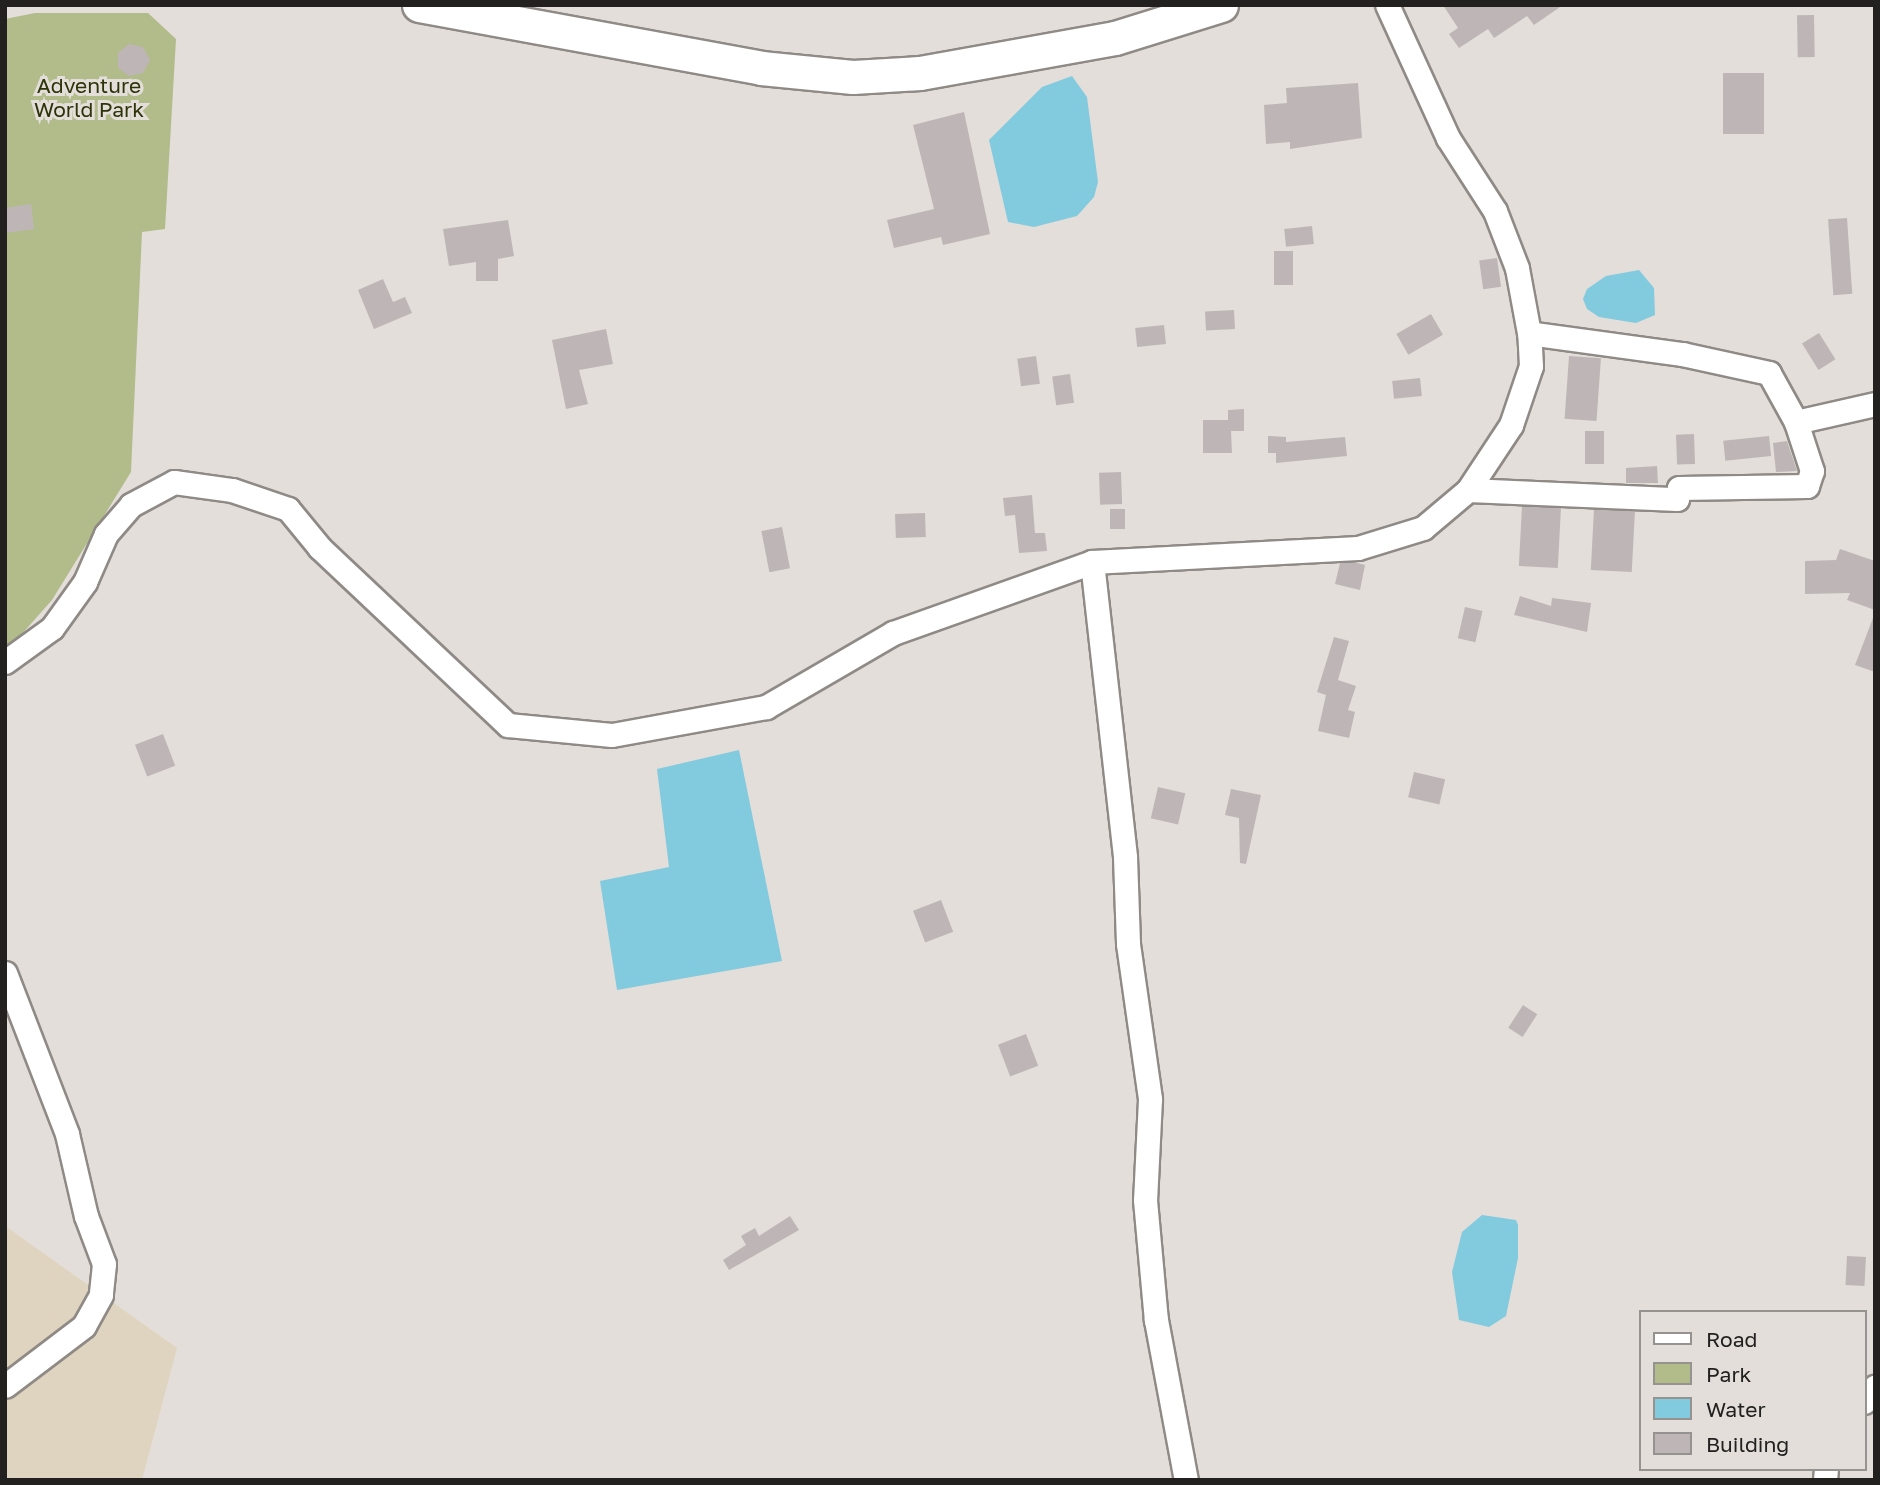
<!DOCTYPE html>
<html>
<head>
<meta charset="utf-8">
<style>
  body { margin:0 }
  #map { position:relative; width:1880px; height:1485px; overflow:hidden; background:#e3ded9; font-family:"Golos Text",sans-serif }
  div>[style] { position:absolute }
  .education>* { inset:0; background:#dfd4bf }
  .green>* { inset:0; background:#b1bc8a }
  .water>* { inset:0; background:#82cade }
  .building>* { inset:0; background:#beb6b6; transform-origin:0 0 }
  .roads { filter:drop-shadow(2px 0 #8f8a85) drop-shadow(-2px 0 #8f8a85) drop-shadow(0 2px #8f8a85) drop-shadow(0 -2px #8f8a85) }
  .minor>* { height:23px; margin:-11.5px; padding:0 11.5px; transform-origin:11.5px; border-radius:11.5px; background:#fff }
  .highway>* { height:33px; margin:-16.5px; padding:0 16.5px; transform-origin:16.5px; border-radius:16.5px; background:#fff }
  span { translate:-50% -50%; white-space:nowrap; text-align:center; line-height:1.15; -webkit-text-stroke:6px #e3ded9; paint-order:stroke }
  .park-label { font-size:21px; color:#2d3408 }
  .frame { position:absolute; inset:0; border:7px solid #22211f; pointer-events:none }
  .legend { position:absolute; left:1639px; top:1310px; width:228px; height:161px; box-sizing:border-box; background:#e3ded9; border:2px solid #96928f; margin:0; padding:9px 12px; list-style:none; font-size:21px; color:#22211f }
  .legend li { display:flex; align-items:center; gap:14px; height:35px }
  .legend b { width:35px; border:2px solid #96928f }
</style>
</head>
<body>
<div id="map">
  <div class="education">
    <i style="clip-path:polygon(5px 1226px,177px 1348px,142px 1480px,5px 1480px)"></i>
  </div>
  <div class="green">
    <i style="clip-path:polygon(35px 13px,148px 13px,176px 39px,165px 229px,142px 232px,131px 472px,52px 600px,5px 653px,5px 19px)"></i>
  </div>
  <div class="water">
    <i style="clip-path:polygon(1072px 76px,1087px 97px,1098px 182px,1094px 197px,1077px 216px,1034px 227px,1008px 222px,989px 140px,1042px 87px)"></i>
    <i style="clip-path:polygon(1639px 270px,1654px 288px,1655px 315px,1636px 323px,1599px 317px,1587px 309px,1583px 299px,1587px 289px,1606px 276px)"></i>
    <i style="clip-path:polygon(739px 750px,782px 961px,617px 990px,600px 881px,669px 867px,657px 769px)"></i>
    <i style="clip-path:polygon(1482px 1215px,1516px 1220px,1518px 1225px,1518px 1258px,1506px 1316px,1489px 1327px,1459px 1320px,1452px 1272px,1462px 1232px)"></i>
  </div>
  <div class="building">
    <i style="clip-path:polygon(1443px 5px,1563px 5px,1534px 25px,1527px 16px,1494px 38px,1488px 29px,1459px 48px,1449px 34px,1458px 28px)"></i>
    <i style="left:1814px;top:15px;width:42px;height:17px;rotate:89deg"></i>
    <i style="clip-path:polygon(129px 44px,143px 47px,150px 60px,143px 73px,129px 76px,118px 68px,118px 53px)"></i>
    <i style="left:1723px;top:73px;width:41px;height:61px"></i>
    <i style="clip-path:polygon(1358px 83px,1362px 138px,1290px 149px,1290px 142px,1266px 144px,1264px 105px,1287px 103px,1286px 88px)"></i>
    <i style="clip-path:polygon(964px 112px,990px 234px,943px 245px,941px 237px,894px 248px,887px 220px,934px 209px,913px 125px)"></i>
    <i style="clip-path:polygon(31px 204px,34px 229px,5px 233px,5px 208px)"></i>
    <i style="left:1847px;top:218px;width:76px;height:19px;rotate:86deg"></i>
    <i style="clip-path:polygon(508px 220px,514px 256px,498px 259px,498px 281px,476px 281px,476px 262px,449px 266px,443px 229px)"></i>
    <i style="left:1312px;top:226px;width:18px;height:28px;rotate:84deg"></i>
    <i style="left:1274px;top:251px;width:19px;height:34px"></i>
    <i style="left:1497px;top:258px;width:29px;height:18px;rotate:82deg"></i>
    <i style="clip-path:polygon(383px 279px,393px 302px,405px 297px,412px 313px,374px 329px,358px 290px)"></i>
    <i style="left:1234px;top:310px;width:19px;height:29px;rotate:87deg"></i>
    <i style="left:1431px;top:314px;width:24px;height:40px;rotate:60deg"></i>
    <i style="left:1164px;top:325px;width:19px;height:29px;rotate:84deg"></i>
    <i style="clip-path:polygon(606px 329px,613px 364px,579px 370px,588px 404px,566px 409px,552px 340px)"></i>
    <i style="left:1819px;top:333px;width:31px;height:20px;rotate:58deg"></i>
    <i style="left:1036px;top:356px;width:28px;height:19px;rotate:82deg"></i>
    <i style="left:1569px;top:356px;width:32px;height:63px;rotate:4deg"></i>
    <i style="left:1070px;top:374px;width:29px;height:18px;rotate:82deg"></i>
    <i style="left:1420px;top:378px;width:18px;height:28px;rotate:84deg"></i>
    <i style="clip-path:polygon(1244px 409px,1244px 431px,1231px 431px,1232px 453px,1203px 453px,1203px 420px,1228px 420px,1228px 410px)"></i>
    <i style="left:1585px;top:431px;width:19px;height:33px"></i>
    <i style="left:1694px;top:434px;width:30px;height:18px;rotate:88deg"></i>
    <i style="clip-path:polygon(1268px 436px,1286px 437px,1286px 442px,1345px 437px,1347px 456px,1276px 463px,1276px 453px,1268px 453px)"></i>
    <i style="left:1769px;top:436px;width:20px;height:46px;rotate:84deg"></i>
    <i style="clip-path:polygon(1787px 441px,1797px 471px,1776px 472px,1773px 443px)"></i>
    <i style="clip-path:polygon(1657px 466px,1658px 483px,1626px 483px,1626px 468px)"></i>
    <i style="left:1121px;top:472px;width:32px;height:22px;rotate:88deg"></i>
    <i style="clip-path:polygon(1032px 495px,1035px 533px,1045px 533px,1047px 551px,1019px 553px,1015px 515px,1005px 516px,1003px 498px)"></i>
    <i style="left:1522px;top:506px;width:39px;height:60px;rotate:3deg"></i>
    <i style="left:1110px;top:509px;width:15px;height:20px"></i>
    <i style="left:1594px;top:509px;width:41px;height:61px;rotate:3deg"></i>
    <i style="left:925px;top:513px;width:24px;height:30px;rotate:88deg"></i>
    <i style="left:782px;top:527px;width:42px;height:21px;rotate:79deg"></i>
    <i style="clip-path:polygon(1840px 549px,1875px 561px,1875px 610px,1847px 600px,1850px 593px,1805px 594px,1805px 561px,1836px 560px)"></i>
    <i style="clip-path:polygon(1353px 562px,1365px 565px,1360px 590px,1335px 584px,1340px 563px)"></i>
    <i style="clip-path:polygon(1520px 596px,1551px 606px,1552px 598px,1591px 603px,1587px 632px,1514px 615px)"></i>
    <i style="left:1465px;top:607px;width:18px;height:32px;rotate:13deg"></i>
    <i style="clip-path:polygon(1873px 618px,1875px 618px,1875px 672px,1855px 665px)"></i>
    <i style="clip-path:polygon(1334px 637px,1349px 641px,1338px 680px,1356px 686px,1348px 710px,1355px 712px,1349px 738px,1318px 731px,1326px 695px,1317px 692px)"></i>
    <i style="left:163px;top:734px;width:34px;height:30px;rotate:69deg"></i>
    <i style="left:1414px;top:772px;width:32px;height:26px;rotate:13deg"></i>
    <i style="left:1158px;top:787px;width:28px;height:32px;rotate:13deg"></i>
    <i style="clip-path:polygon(1231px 789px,1261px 795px,1246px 864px,1240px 863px,1239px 818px,1225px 815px)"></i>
    <i style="left:941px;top:900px;width:34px;height:30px;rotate:69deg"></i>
    <i style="left:1523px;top:1005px;width:17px;height:27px;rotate:33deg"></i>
    <i style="left:1026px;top:1034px;width:34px;height:30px;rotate:69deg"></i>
    <i style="clip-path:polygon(790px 1216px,799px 1230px,729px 1270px,723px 1260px,746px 1245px,741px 1236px,755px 1228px,759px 1236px)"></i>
    <i style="left:1847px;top:1256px;width:19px;height:29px;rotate:3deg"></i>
  </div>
  <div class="roads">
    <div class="minor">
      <i style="left:1796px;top:422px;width:81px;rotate:-12.8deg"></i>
      <i style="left:1468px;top:490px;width:209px;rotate:2.5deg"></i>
      <i style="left:1677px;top:499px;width:11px;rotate:-80deg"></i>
      <i style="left:1679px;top:488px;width:128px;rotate:-0.9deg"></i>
      <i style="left:1807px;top:486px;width:16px;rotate:-72deg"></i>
      <i style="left:1812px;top:471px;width:52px;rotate:-108.1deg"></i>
      <i style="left:1796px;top:422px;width:56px;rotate:-118.9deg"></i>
      <i style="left:1769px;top:373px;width:89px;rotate:-167.7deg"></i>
      <i style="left:1682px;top:354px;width:154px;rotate:-172.2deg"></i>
      <i style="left:1092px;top:562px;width:297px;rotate:83.6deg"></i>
      <i style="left:1125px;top:857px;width:87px;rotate:88deg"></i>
      <i style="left:1128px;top:944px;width:157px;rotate:81.9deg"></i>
      <i style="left:1150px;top:1099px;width:101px;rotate:92.8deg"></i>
      <i style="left:1145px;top:1200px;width:121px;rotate:84.8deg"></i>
      <i style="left:1156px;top:1320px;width:163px;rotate:79.4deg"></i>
      <i style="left:5px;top:662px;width:58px;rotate:-35.9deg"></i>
      <i style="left:52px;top:628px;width:57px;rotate:-54.3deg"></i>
      <i style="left:85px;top:582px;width:52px;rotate:-66.4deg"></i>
      <i style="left:106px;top:534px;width:38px;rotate:-49deg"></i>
      <i style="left:131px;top:505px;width:49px;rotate:-28.1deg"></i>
      <i style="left:174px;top:482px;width:59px;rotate:7.9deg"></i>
      <i style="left:232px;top:490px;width:59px;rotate:18.7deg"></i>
      <i style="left:288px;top:509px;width:50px;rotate:50.6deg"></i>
      <i style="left:320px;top:548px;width:258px;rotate:43.3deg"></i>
      <i style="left:508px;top:725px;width:104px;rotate:5.5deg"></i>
      <i style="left:612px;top:735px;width:157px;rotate:-10.3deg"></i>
      <i style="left:766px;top:707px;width:147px;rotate:-30.2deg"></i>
      <i style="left:893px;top:633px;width:211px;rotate:-19.6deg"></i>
      <i style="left:1092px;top:562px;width:266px;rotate:-3deg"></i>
      <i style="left:1358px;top:548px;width:68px;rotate:-17.1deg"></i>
      <i style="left:1423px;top:528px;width:59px;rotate:-40.2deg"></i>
      <i style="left:1468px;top:490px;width:78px;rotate:-56.5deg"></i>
      <i style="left:1511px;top:425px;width:62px;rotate:-71.3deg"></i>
      <i style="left:1531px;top:366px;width:33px;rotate:-93deg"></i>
      <i style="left:1529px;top:333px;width:66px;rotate:-100.5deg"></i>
      <i style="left:1517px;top:268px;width:61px;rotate:-111.1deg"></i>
      <i style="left:1495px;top:211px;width:87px;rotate:-122.8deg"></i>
      <i style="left:1448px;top:138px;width:146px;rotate:-114.6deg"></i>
      <i style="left:5px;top:973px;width:173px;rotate:68.9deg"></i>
      <i style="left:67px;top:1134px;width:84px;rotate:77deg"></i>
      <i style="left:86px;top:1216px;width:51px;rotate:69.4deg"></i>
      <i style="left:104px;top:1264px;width:31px;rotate:96deg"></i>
      <i style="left:101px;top:1295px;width:35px;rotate:119deg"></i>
      <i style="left:84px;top:1326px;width:99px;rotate:142.8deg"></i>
      <i style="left:1864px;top:1402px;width:19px;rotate:-54deg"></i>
      <i style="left:1825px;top:1480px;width:11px;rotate:-85deg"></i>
    </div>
    <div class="highway">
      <i style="left:419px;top:5px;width:348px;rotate:10.4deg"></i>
      <i style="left:761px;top:68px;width:92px;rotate:5.6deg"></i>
      <i style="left:853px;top:77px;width:67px;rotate:-3.4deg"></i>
      <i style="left:920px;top:73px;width:198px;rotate:-10.2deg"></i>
      <i style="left:1115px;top:38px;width:111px;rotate:-17.3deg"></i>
    </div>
  </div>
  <div class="park-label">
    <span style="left:89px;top:97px">Adventure<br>World Park</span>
  </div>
  <div class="frame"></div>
  <ul class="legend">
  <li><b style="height:9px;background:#fff"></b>Road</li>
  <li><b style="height:19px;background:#b1bc8a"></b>Park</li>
  <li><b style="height:19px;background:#82cade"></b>Water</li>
  <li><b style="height:19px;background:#beb6b6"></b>Building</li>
  </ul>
</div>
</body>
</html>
